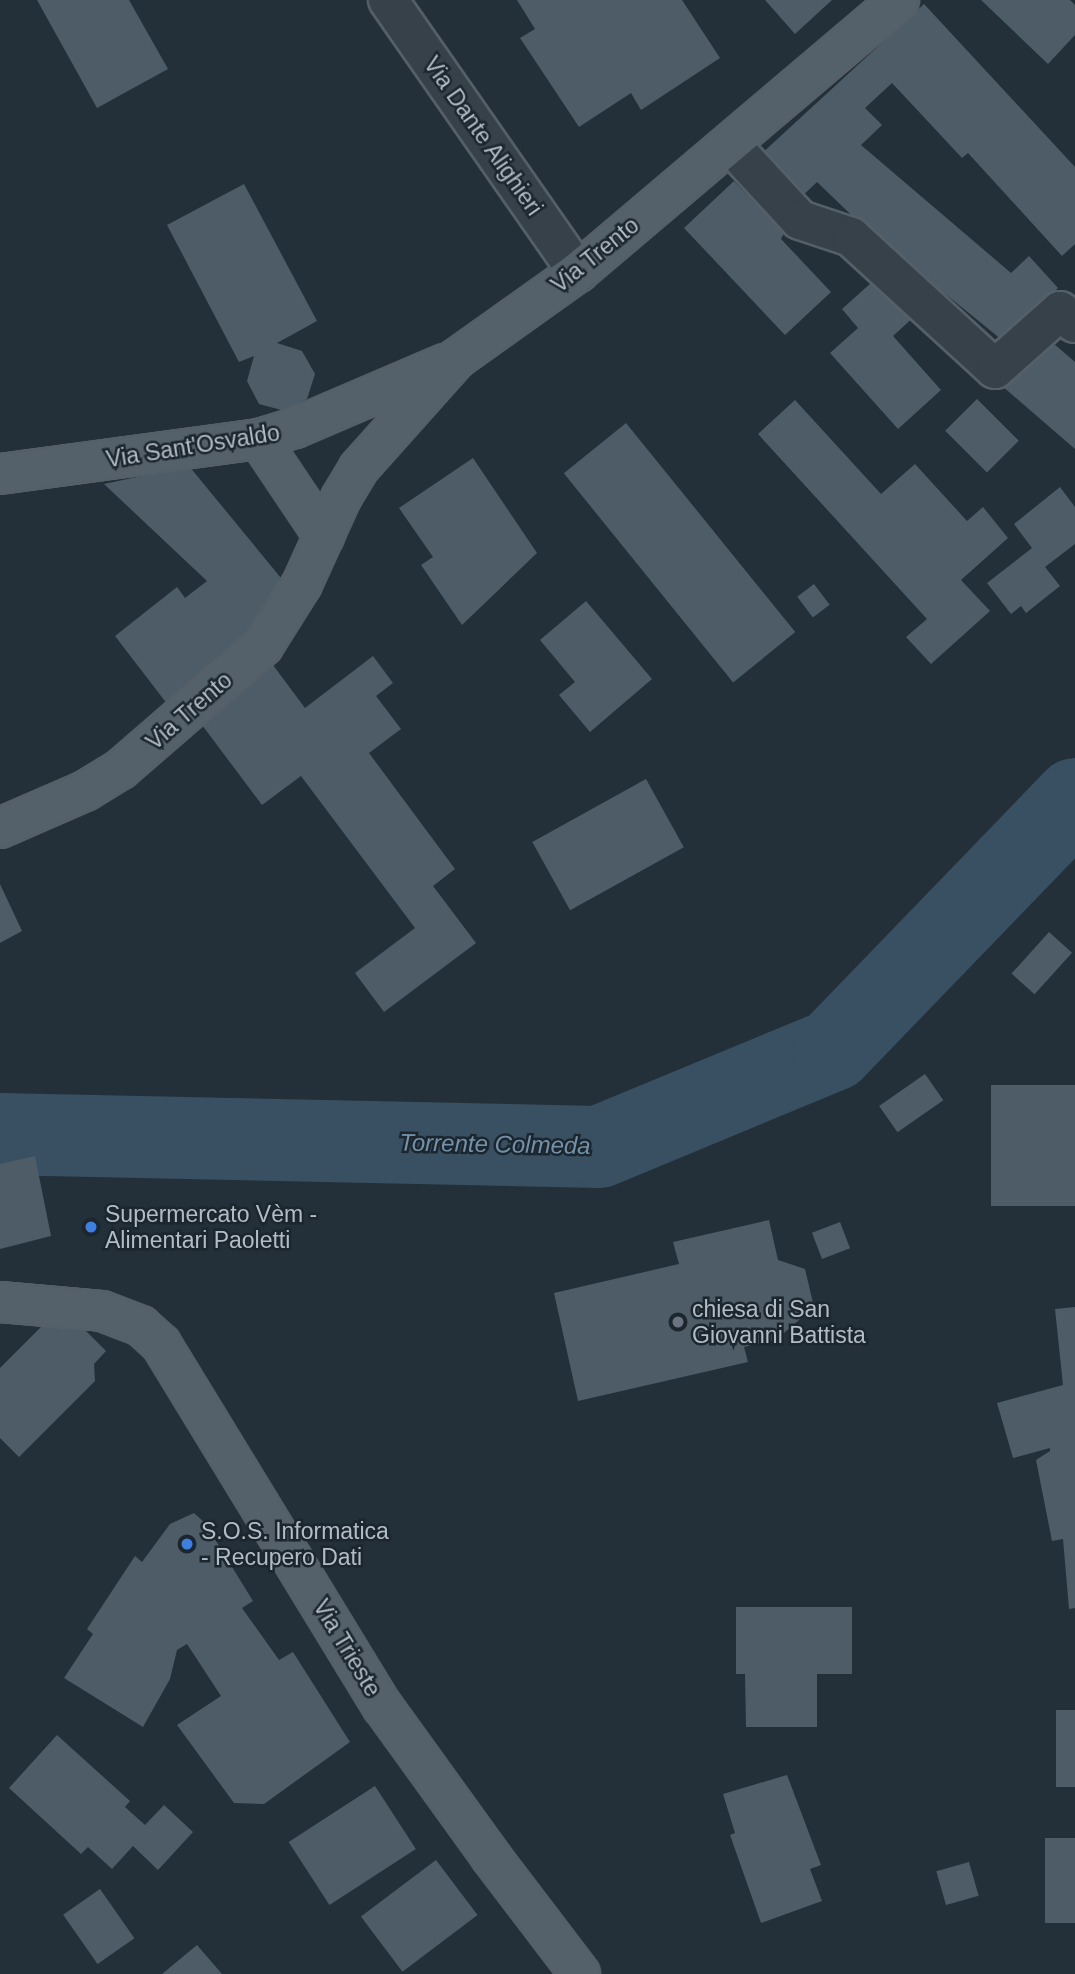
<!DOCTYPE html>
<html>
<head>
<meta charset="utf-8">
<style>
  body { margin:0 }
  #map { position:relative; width:1075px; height:1974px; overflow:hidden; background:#233039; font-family:Helvetica,sans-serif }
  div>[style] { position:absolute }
  .river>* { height:82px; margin:-41px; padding:0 41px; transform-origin:41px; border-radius:41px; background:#395062 }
  .building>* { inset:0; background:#4e5c68; transform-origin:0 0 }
  .roads { filter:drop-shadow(2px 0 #555f68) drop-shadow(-2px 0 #555f68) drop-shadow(0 2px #555f68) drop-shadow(0 -2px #555f68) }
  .minor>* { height:38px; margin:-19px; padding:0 19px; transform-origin:19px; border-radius:19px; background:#36414a }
  .major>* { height:38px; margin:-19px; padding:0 19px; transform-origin:19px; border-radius:19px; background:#54606a }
  .dots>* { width:19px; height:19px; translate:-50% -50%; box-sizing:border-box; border:4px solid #1c262e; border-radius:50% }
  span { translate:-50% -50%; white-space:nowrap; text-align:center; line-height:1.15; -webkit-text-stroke:5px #1c262e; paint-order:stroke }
  .street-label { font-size:23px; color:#b2bcc6 }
  .poi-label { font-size:23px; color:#b2bcc6 }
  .left { translate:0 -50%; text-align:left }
  .water-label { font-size:24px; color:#7391a8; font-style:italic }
</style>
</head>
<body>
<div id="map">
  <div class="river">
    <i style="left:0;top:1134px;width:599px;rotate:1.24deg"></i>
    <i style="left:599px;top:1147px;width:253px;rotate:-22.5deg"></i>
    <i style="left:833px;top:1050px;width:349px;rotate:-46deg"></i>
  </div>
  <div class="building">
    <i style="clip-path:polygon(37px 0,129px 0,168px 69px,97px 108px)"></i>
    <i style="clip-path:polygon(517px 0,682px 0,720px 58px,641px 110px,631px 93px,579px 127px,520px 38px,535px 29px)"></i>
    <i style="clip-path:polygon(765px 0,832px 0,795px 34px)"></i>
    <i style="clip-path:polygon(981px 0,1070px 0,1075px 5px,1075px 35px,1048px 64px)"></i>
    <i style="clip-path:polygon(924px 4px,1075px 167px,1075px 244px,1062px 256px,968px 153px,962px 158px,892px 83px,865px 108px,882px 125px,861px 145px,1011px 273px,1029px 256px,1058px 288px,1002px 340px,868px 231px,817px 182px,798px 200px,758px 157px)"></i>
    <i style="clip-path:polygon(734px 181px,784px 233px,781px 239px,831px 292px,785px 335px,684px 228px)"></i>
    <i style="clip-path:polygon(244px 184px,317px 321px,277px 343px,302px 351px,315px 374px,307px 399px,285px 411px,259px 404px,247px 381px,254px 356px,239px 362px,167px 225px)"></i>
    <i style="clip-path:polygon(881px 274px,917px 314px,893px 336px,941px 390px,898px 429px,830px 353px,858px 328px,842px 309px)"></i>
    <i style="clip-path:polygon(1045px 336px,1075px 362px,1075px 449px,1002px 386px)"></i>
    <i style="left:977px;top:399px;width:59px;height:45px;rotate:45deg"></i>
    <i style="clip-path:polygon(795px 400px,881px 494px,915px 464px,967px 521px,983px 507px,1008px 538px,961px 580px,990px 611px,931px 664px,906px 637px,927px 619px,758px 434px)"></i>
    <i style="left:626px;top:423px;width:269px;height:80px;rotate:51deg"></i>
    <i style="clip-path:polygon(473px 458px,537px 553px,462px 625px,421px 565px,433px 557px,399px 508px)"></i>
    <i style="clip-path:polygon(189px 466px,290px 589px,271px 625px,171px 709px,115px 636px,177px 587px,185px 598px,207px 581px,104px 484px)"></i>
    <i style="clip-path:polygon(1060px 487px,1075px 507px,1075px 544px,1045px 567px,1060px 586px,1026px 613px,1021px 606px,1011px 614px,987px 583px,1032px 548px,1014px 524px)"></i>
    <i style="left:814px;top:584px;width:26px;height:21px;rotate:53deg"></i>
    <i style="clip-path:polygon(586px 601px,652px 679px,590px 732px,559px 695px,575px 682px,540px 640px)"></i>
    <i style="clip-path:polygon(373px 656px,393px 683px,376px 696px,401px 729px,369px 753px,455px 869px,433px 886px,476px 943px,384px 1012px,355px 973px,415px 928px,301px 776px,262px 805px,199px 721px,273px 665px,305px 708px)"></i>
    <i style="left:646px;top:779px;width:78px;height:130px;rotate:61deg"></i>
    <i style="clip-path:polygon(0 884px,22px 931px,0 943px)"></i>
    <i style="left:1049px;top:932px;width:31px;height:56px;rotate:42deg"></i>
    <i style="left:925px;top:1074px;width:32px;height:56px;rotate:55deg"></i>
    <i style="left:1075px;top:1085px;width:121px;height:84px;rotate:90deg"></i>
    <i style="clip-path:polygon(35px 1156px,51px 1236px,0 1249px,0 1164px)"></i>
    <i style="clip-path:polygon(769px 1220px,778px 1260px,805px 1269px,814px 1307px,777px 1339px,744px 1347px,748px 1362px,578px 1401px,554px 1293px,679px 1264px,673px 1242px)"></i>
    <i style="left:840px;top:1222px;width:28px;height:30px;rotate:69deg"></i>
    <i style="clip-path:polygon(1075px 1307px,1075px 1608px,1069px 1609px,1063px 1539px,1052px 1541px,1036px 1460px,1050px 1451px,1050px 1448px,1013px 1458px,997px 1403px,1063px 1385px,1055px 1309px)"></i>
    <i style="clip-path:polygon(51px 1317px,64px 1329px,74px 1319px,106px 1351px,94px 1364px,95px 1381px,19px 1457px,0 1438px,0 1368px)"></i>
    <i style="clip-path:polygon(194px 1513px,205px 1523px,253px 1601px,242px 1608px,279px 1660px,293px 1652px,350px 1742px,264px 1804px,234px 1803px,177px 1725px,221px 1696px,187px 1644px,177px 1650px,170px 1679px,143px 1727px,64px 1678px,93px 1634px,87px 1629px,135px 1556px,142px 1562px,170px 1524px)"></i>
    <i style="clip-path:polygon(736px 1607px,852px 1607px,852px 1674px,817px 1674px,817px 1727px,746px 1727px,745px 1674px,736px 1674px)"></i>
    <i style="left:1056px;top:1710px;width:19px;height:77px"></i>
    <i style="clip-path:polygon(57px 1735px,130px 1801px,125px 1807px,145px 1825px,164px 1805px,193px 1832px,158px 1870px,133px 1846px,112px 1869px,88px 1847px,81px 1854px,9px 1788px)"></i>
    <i style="clip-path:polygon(787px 1775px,821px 1865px,810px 1869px,822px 1901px,761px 1923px,730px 1835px,735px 1833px,723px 1794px)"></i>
    <i style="left:375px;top:1786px;width:75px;height:103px;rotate:57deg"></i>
    <i style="left:1075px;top:1838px;width:85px;height:30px;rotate:90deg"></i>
    <i style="left:436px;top:1860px;width:69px;height:94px;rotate:53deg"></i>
    <i style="left:969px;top:1862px;width:35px;height:34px;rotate:74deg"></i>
    <i style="left:100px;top:1889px;width:60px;height:45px;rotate:55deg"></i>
    <i style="clip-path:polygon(197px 1945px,222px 1974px,162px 1974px)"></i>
  </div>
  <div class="roads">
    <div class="minor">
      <i style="left:388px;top:0;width:332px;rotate:55.1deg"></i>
      <i style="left:730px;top:144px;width:103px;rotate:47.4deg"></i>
      <i style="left:800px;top:220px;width:54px;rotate:18.4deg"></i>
      <i style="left:851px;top:237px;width:195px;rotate:42.5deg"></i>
      <i style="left:995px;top:369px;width:87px;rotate:-41.7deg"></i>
      <i style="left:1060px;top:311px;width:19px;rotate:39deg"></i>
    </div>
    <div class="major">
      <i style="left:259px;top:439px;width:117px;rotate:56.2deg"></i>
      <i style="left:0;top:474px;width:261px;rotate:-7.7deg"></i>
      <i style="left:259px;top:439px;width:38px;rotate:-17deg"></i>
      <i style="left:295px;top:428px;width:162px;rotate:-23.2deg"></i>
      <i style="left:0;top:828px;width:93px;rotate:-23.5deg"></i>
      <i style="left:85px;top:791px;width:42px;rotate:-31.4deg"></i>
      <i style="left:121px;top:769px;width:188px;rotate:-40.9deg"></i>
      <i style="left:263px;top:646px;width:73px;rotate:-57.8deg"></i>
      <i style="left:302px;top:584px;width:94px;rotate:-65.6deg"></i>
      <i style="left:341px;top:498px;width:35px;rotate:-59deg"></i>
      <i style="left:359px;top:468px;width:146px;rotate:-48.3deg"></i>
      <i style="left:456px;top:359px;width:150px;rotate:-35.5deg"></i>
      <i style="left:578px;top:272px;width:421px;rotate:-40.3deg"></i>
      <i style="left:0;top:1302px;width:102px;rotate:5deg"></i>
      <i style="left:102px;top:1311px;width:42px;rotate:21deg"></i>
      <i style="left:141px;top:1326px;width:27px;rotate:42deg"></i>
      <i style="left:161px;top:1344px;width:426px;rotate:58.6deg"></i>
      <i style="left:383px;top:1707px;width:185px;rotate:54.2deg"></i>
      <i style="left:491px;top:1857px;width:147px;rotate:52.7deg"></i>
    </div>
  </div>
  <div class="dots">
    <i style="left:91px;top:1227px;background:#3f7fe0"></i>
    <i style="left:678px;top:1322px;background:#6b7280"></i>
    <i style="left:187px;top:1544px;background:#3f7fe0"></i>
  </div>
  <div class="street-label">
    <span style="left:483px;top:136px;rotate:55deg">Via Dante Alighieri</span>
    <span style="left:595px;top:255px;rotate:-39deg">Via Trento</span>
    <span style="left:193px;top:446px;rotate:-9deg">Via Sant'Osvaldo</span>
    <span style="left:189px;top:711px;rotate:-41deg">Via Trento</span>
    <span style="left:347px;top:1648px;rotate:59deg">Via Trieste</span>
  </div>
  <div class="poi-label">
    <span class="left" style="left:105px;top:1227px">Supermercato Vèm -<br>Alimentari Paoletti</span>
    <span class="left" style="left:692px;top:1322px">chiesa di San<br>Giovanni Battista</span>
    <span class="left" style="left:201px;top:1544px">S.O.S. Informatica<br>- Recupero Dati</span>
  </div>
  <div class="water-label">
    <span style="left:495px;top:1144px;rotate:1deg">Torrente Colmeda</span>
  </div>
</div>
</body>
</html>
